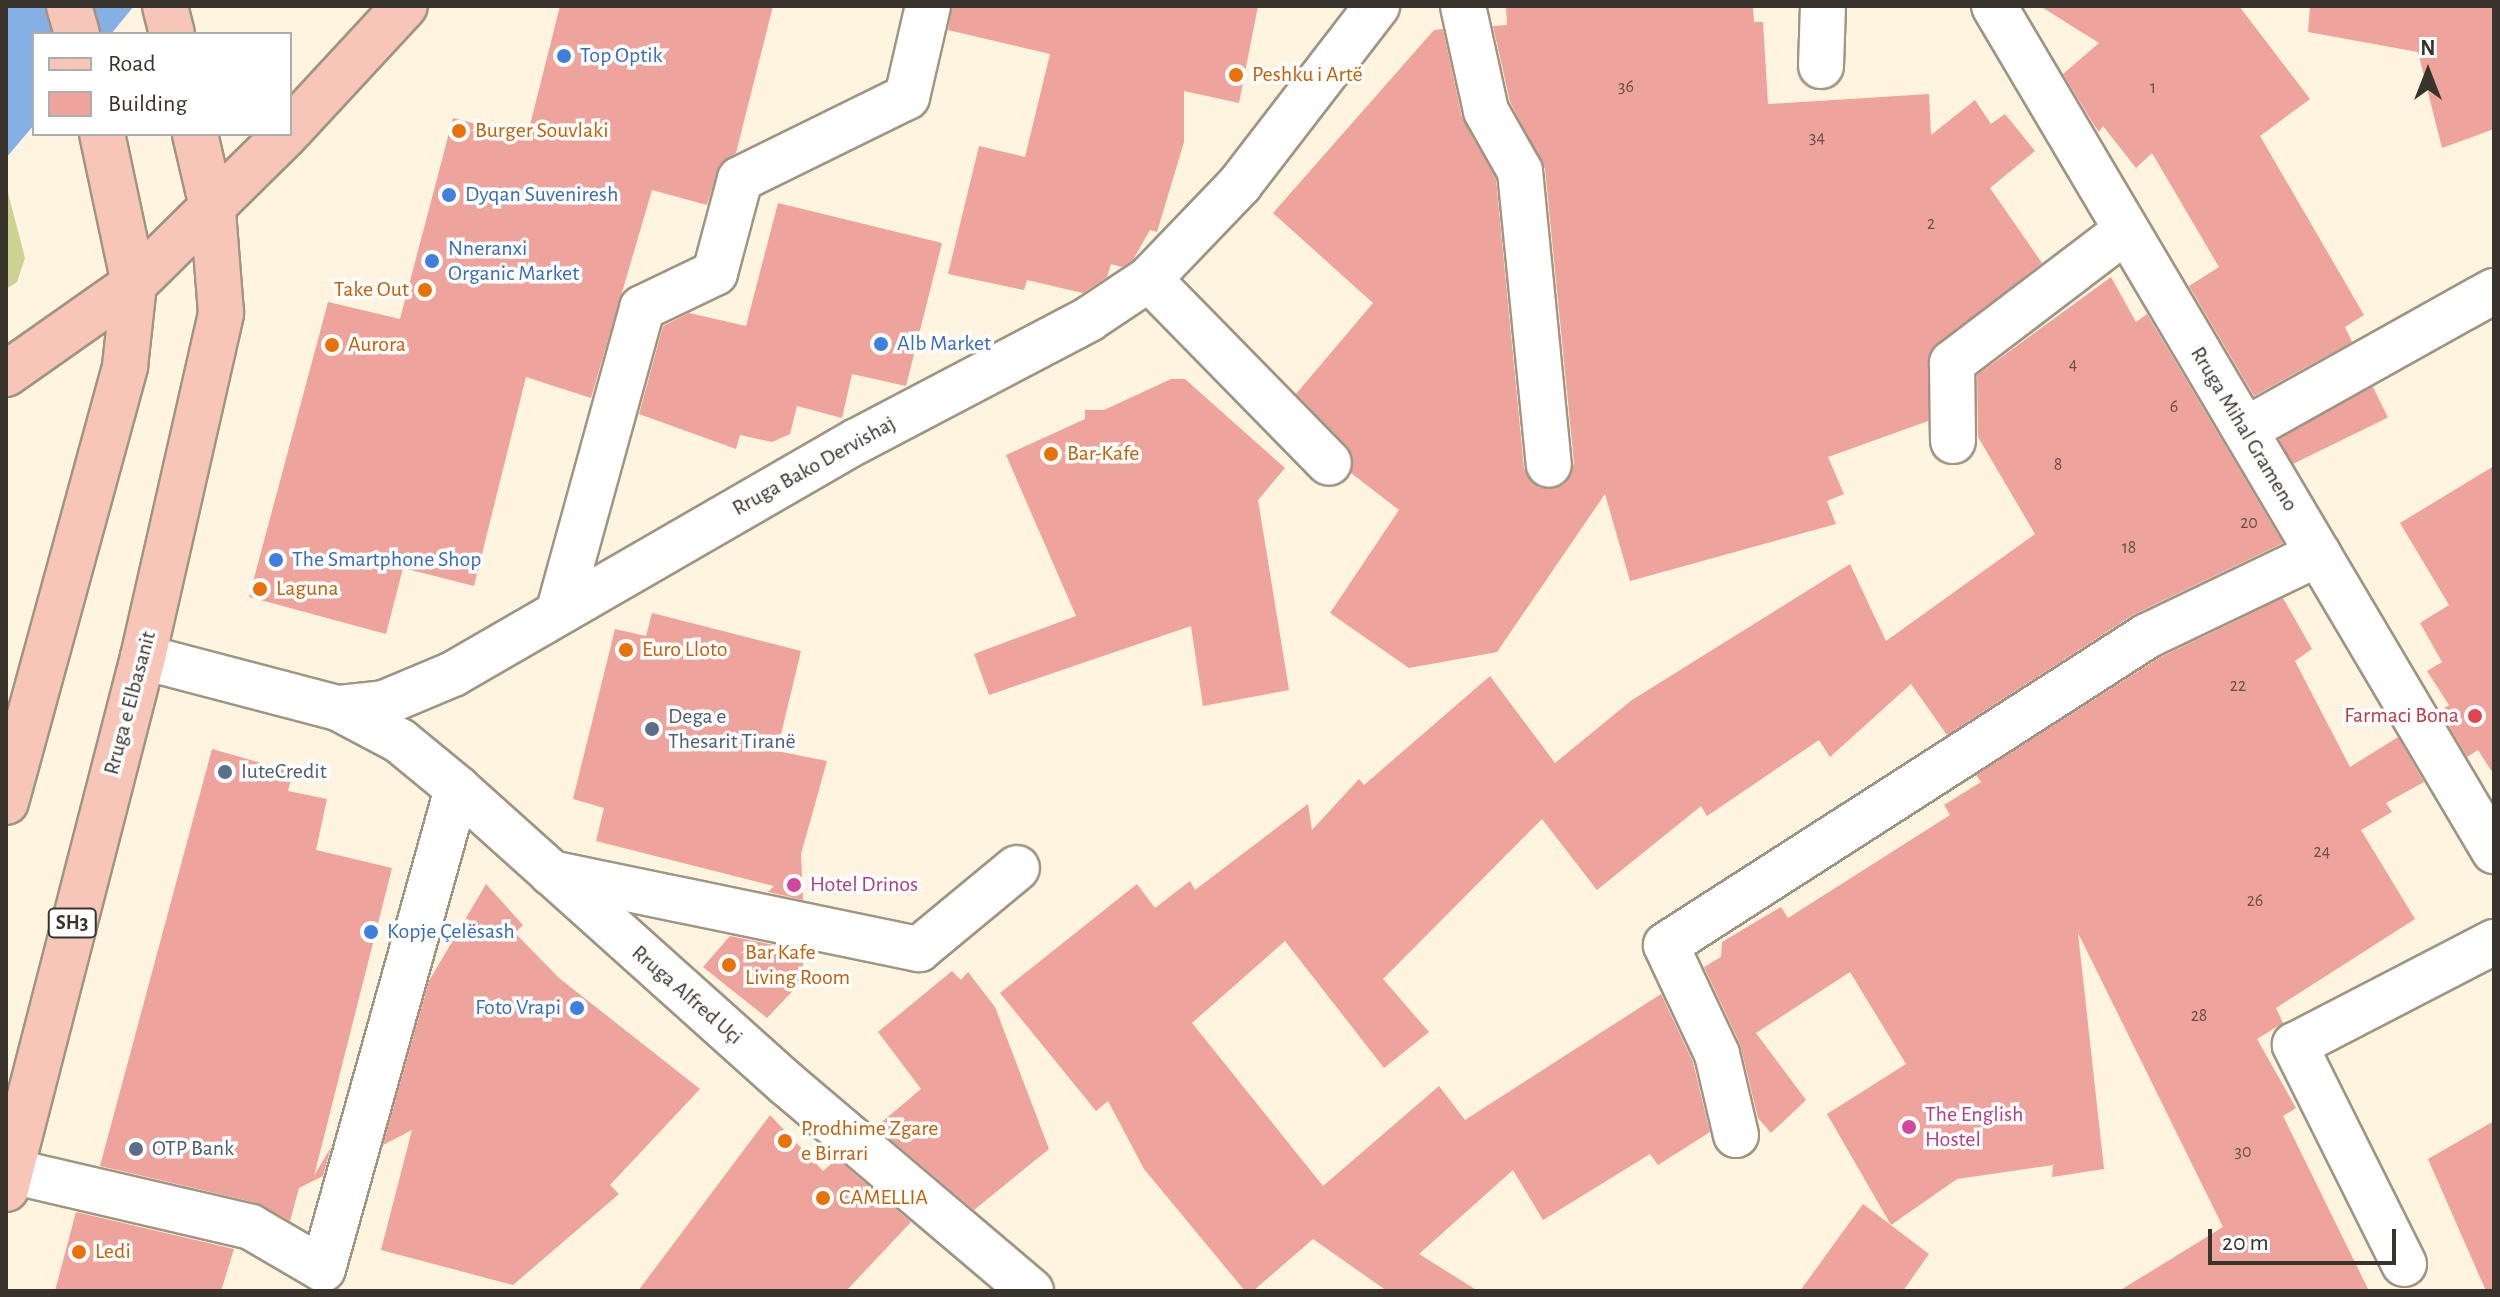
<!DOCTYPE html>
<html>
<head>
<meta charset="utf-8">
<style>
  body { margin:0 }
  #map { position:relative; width:2500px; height:1297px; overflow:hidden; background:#fff4df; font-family:"Alegreya Sans",sans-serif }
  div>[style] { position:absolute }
  .green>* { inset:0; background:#ccd293 }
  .water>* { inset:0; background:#85b0e5 }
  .building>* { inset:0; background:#eea49c; transform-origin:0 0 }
  .roads { filter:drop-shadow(2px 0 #9f9582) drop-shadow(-2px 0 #9f9582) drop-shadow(0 2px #9f9582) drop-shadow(0 -2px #9f9582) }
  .minor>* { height:44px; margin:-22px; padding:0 22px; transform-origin:22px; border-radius:22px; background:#fff }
  .major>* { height:44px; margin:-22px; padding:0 22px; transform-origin:22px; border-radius:22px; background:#f7c6b9 }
  .dots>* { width:22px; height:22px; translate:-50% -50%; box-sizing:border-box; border:4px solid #fff; border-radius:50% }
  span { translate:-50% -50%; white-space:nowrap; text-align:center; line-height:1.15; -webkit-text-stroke:7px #fff; paint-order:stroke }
  .number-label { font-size:18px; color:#665048 }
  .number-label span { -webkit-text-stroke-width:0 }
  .shield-label span { padding:2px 6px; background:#fff; border:2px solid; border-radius:6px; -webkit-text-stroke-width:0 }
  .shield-label { font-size:20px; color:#38342c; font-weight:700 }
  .shop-label { font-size:22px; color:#366cbe }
  .left { translate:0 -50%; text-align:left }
  .right { translate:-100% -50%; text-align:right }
  .food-label { font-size:22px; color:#c56008 }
  .street-label { font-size:22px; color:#38342c }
  .service-label { font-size:22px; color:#4e5e75 }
  .health-label { font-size:22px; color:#be3a42 }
  .hotel-label { font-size:22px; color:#b23c85 }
  .frame { position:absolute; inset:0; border:8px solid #38342c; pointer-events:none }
  .legend { position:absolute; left:32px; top:32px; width:260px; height:104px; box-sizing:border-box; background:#fff; border:2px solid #afaeab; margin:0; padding:10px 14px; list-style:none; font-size:24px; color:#38342c }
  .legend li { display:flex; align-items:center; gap:16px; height:40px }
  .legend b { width:40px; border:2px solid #afaeab }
  .north { position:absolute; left:2388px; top:32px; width:80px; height:80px; -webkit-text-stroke:6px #fff; paint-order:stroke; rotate:0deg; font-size:22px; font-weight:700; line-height:32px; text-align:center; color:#38342c }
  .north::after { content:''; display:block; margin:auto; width:28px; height:36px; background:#38342c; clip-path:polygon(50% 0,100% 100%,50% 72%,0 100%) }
  .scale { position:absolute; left:2208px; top:1229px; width:188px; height:36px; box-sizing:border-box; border:4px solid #38342c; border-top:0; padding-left:10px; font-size:24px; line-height:28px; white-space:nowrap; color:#38342c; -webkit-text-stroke:6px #fff; paint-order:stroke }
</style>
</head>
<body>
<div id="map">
  <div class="green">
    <i style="clip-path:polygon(6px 185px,25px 258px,17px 282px,6px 289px)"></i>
  </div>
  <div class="water">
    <i style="clip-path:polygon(134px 6px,111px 34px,34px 34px,34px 125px,6px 158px,6px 7px)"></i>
  </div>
  <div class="building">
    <i style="clip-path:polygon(560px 6px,773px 6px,736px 153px,720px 164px,707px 205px,652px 190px,591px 398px,526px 377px,474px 586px,403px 568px,386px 634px,249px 597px,328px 302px,400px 319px,453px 118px,527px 137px)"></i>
    <i style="clip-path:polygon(952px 6px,1258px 6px,1239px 103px,1184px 91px,1184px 142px,1157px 232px,1150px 230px,1133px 260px,1122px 267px,1111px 264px,1107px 277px,1083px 293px,1027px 280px,1024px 290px,948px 274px,979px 146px,1025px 157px,1050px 54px,948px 30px)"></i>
    <i style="clip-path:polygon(1506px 6px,1753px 6px,1754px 22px,1763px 22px,1768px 104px,1929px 94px,1931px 135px,1975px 100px,1991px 124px,2005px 114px,2035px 151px,1990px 188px,2042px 263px,1930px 351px,1928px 421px,1828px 457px,1844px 494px,1827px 501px,1836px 524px,1630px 581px,1605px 494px,1497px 652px,1409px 668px,1330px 613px,1399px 510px,1351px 473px,1347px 446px,1296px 394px,1373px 303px,1273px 213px,1434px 30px,1443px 29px,1462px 117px,1496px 179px,1524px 468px,1539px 488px,1564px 485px,1574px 463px,1545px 169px,1510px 102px,1493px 26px,1507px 25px)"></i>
    <i style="clip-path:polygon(2040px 6px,2239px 6px,2310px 99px,2260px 136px,2364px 315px,2345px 327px,2352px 342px,2254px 396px,2189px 286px,2219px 267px,2152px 153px,2136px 168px,2103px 126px,2099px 132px,2094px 125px,2063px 74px,2099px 43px)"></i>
    <i style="clip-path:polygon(2310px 6px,2494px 6px,2494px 129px,2442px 148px,2418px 52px,2308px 32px)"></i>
    <i style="clip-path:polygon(778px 203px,942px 243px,906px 386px,852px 374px,842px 418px,797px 406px,790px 434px,772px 442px,740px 435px,736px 449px,639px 414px,663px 326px,689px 313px,746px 326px)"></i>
    <i style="clip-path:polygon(2111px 277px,2136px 322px,2147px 314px,2283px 543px,2133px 615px,1947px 735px,1911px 684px,1830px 757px,1819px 740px,1707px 816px,1701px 806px,1597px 890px,1542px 819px,1383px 979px,1429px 1032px,1384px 1068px,1285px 941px,1192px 1023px,1323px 1186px,1439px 1086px,1465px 1120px,1661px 994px,1693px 1062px,1710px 1132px,1658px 1165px,1650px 1154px,1543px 1220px,1513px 1170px,1419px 1254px,1478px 1291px,1387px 1291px,1313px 1239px,1253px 1291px,1245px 1291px,1144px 1169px,1108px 1101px,1096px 1111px,1000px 993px,1137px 884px,1155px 908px,1190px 881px,1195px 890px,1308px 804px,1312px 830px,1359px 779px,1364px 785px,1490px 676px,1555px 763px,1632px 700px,1850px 564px,1886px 641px,2035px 534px,1978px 437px,1977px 375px)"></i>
    <i style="clip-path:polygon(1171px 379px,1185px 379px,1285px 468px,1258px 500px,1289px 690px,1203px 706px,1191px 626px,989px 695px,974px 654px,1076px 616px,1006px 455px,1085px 419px,1085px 410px,1104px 410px)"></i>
    <i style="left:2373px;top:387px;width:34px;height:107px;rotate:64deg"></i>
    <i style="clip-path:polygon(2494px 466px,2494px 775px,2478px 750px,2467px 757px,2440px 711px,2449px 705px,2427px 671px,2442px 662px,2420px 623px,2449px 605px,2400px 523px)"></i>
    <i style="clip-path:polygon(2283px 598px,2312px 649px,2295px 661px,2350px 767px,2398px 737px,2424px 782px,2386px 803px,2392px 812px,2361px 830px,2415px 919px,2276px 1008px,2283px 1023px,2257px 1039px,2296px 1108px,2283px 1116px,2369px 1291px,2119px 1291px,2223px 1227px,2078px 933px,2104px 1169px,2052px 1177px,2053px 1165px,1957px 1179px,1891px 1225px,1827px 1114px,1906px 1064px,1850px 972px,1756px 1033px,1806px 1100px,1771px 1133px,1758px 1118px,1740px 1044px,1704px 967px,1721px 957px,1722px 942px,1781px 907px,1788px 918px,1950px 815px,1944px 805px,1981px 782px,1976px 775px,2159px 658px)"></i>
    <i style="clip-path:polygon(652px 613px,801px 651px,777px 751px,827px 761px,801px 854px,803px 900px,768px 892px,774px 886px,596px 841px,604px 808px,573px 799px,615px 629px,646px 636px)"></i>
    <i style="clip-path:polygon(212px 749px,293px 772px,288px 791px,327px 799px,316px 850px,392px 868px,314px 1176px,331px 1147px,323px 1176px,299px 1188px,290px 1221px,257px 1203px,100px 1166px)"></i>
    <i style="clip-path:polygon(486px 884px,523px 925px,515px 933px,559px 978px,700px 1089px,610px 1185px,619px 1194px,513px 1285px,381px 1250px,412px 1130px,383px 1145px,429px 981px)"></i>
    <i style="clip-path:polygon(730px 936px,803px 951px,803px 980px,767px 1018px,703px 967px)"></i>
    <i style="clip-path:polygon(952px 971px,961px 980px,968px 972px,995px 1007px,1049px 1149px,974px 1210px,876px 1127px,921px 1089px,878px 1032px)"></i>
    <i style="clip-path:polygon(770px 1115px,823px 1171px,837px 1159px,911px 1222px,846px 1291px,638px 1291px)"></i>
    <i style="clip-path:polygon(2494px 1121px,2494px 1291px,2486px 1291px,2428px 1159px)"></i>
    <i style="clip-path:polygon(1863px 1204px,1929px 1254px,1903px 1291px,1800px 1291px)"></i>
    <i style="clip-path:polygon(76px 1212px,234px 1249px,221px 1291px,55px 1291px)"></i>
  </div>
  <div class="roads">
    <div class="minor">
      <i style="left:1463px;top:6px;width:107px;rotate:77.6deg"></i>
      <i style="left:1486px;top:111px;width:69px;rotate:60.5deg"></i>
      <i style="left:1520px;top:171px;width:295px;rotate:84.4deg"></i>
      <i style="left:1994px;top:6px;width:982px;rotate:59.39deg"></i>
      <i style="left:1821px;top:66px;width:60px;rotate:-88.1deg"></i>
      <i style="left:1149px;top:279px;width:257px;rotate:45.6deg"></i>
      <i style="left:2245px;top:430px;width:285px;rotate:-29.2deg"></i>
      <i style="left:1953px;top:441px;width:78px;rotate:-90.7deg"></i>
      <i style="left:1952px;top:363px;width:216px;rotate:-37.3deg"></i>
      <i style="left:559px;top:610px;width:313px;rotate:-74.6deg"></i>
      <i style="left:642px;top:308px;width:81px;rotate:-25.6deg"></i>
      <i style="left:715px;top:273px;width:97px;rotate:-75.1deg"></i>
      <i style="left:740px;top:179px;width:186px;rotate:-26.2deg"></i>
      <i style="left:907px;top:97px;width:93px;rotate:-77deg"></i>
      <i style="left:143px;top:657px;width:202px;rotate:14.7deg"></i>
      <i style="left:338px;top:708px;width:46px;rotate:-6.2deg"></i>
      <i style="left:384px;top:703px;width:75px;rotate:-22.8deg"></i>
      <i style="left:453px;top:674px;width:466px;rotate:-30deg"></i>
      <i style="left:857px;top:441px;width:262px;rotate:-27.7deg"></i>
      <i style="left:1089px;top:319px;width:72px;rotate:-33.7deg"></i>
      <i style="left:1149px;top:279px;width:132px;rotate:-46.2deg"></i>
      <i style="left:1240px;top:184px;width:225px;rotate:-52.4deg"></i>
      <i style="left:338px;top:708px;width:70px;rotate:28deg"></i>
      <i style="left:400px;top:741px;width:74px;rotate:39.5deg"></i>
      <i style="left:457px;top:788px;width:443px;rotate:41.9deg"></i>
      <i style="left:787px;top:1084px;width:320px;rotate:40.3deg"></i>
      <i style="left:551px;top:873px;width:376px;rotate:11.7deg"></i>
      <i style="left:919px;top:949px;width:127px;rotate:-39.6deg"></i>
      <i style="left:1736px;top:1135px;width:83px;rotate:-103.2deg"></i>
      <i style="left:1717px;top:1054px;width:120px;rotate:-115.1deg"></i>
      <i style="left:1666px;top:945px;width:572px;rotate:-32.72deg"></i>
      <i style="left:2147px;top:636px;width:190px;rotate:-25.6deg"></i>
      <i style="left:11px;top:1171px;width:246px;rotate:13.1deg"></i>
      <i style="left:251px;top:1227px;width:83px;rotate:30.3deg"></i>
      <i style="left:323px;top:1269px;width:499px;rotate:-74.4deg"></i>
      <i style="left:2404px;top:1264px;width:245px;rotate:-116.5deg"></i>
      <i style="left:2295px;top:1045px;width:224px;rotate:-27.4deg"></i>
    </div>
    <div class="major">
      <i style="left:69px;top:6px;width:29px;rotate:74deg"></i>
      <i style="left:165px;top:6px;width:29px;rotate:76deg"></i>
      <i style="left:290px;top:130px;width:169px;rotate:-47.2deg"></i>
      <i style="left:6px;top:374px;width:156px;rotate:-35.1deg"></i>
      <i style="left:134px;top:284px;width:214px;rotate:-44.6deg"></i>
      <i style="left:6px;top:802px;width:452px;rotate:-74.7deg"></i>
      <i style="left:125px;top:366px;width:82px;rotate:-83.7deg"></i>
      <i style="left:134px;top:284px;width:153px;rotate:-102deg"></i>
      <i style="left:6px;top:1189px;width:549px;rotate:-75.56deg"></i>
      <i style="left:143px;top:657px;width:353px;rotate:-77.2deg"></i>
      <i style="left:221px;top:313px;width:102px;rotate:-94.5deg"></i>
      <i style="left:213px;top:211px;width:79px;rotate:-103.2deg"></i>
    </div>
  </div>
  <div class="dots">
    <i style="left:564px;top:56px;background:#3f7fe0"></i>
    <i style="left:1236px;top:75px;background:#e8710a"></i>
    <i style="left:459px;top:131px;background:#e8710a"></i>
    <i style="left:449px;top:195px;background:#3f7fe0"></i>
    <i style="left:432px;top:261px;background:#3f7fe0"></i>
    <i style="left:425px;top:290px;background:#e8710a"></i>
    <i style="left:881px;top:344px;background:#3f7fe0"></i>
    <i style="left:332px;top:345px;background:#e8710a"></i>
    <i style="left:1051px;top:454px;background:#e8710a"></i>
    <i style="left:276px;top:560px;background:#3f7fe0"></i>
    <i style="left:260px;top:589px;background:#e8710a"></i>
    <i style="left:626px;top:650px;background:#e8710a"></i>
    <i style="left:2475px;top:716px;background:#e0444e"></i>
    <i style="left:652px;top:729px;background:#5c6f8a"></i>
    <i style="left:225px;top:772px;background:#5c6f8a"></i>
    <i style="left:794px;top:885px;background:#d1479c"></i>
    <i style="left:371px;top:932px;background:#3f7fe0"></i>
    <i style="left:729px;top:965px;background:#e8710a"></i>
    <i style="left:577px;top:1008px;background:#3f7fe0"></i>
    <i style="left:1909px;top:1127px;background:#d1479c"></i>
    <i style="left:785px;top:1141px;background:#e8710a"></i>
    <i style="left:136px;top:1149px;background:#5c6f8a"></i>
    <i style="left:823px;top:1198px;background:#e8710a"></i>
    <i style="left:79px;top:1252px;background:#e8710a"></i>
  </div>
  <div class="number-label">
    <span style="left:1626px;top:87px">36</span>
    <span style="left:2153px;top:88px">1</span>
    <span style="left:1817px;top:138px">34</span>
    <span style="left:1931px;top:224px">2</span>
    <span style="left:2073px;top:365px">4</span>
    <span style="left:2174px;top:407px">6</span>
    <span style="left:2058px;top:465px">8</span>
    <span style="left:2249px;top:523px">20</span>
    <span style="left:2129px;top:548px">18</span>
    <span style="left:2238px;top:686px">22</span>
    <span style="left:2322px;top:852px">24</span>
    <span style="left:2255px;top:901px">26</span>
    <span style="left:2199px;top:1016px">28</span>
    <span style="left:2243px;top:1152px">30</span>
  </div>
  <div class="shield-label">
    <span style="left:72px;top:923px">SH3</span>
  </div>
  <div class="shop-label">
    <span class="left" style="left:580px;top:56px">Top Optik</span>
    <span class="left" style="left:465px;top:195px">Dyqan Suveniresh</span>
    <span class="left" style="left:448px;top:261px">Nneranxi<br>Organic Market</span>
    <span class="left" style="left:897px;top:344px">Alb Market</span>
    <span class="left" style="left:292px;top:560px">The Smartphone Shop</span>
    <span class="left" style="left:387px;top:932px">Kopje Çelësash</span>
    <span class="right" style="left:561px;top:1008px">Foto Vrapi</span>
  </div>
  <div class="food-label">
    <span class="left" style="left:1252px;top:75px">Peshku i Artë</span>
    <span class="left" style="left:475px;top:131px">Burger Souvlaki</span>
    <span class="right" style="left:409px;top:290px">Take Out</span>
    <span class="left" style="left:348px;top:345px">Aurora</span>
    <span class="left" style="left:1067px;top:454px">Bar-Kafe</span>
    <span class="left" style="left:276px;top:589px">Laguna</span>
    <span class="left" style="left:642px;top:650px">Euro Lloto</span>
    <span class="left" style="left:745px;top:965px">Bar Kafe<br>Living Room</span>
    <span class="left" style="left:801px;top:1141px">Prodhime Zgare<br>e Birrari</span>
    <span class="left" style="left:839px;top:1198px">CAMELLIA</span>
    <span class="left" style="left:95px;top:1252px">Ledi</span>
  </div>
  <div class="street-label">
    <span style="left:2244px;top:429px;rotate:59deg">Rruga Mihal Grameno</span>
    <span style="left:814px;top:466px;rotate:-29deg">Rruga Bako Dervishaj</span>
    <span style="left:130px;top:703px;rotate:-75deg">Rruga e Elbasanit</span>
    <span style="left:687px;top:995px;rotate:41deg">Rruga Alfred Uçi</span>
  </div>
  <div class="service-label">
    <span class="left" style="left:668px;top:729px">Dega e<br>Thesarit Tiranë</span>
    <span class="left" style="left:241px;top:772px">IuteCredit</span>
    <span class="left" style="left:152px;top:1149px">OTP Bank</span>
  </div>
  <div class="health-label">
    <span class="right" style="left:2459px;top:716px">Farmaci Bona</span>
  </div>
  <div class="hotel-label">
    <span class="left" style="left:810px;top:885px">Hotel Drinos</span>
    <span class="left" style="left:1925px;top:1127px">The English<br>Hostel</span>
  </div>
  <div class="frame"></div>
  <ul class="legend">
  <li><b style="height:10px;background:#f7c6b9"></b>Road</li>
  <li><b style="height:22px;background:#eea49c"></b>Building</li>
  </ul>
  <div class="north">N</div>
  <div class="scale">20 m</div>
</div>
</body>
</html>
